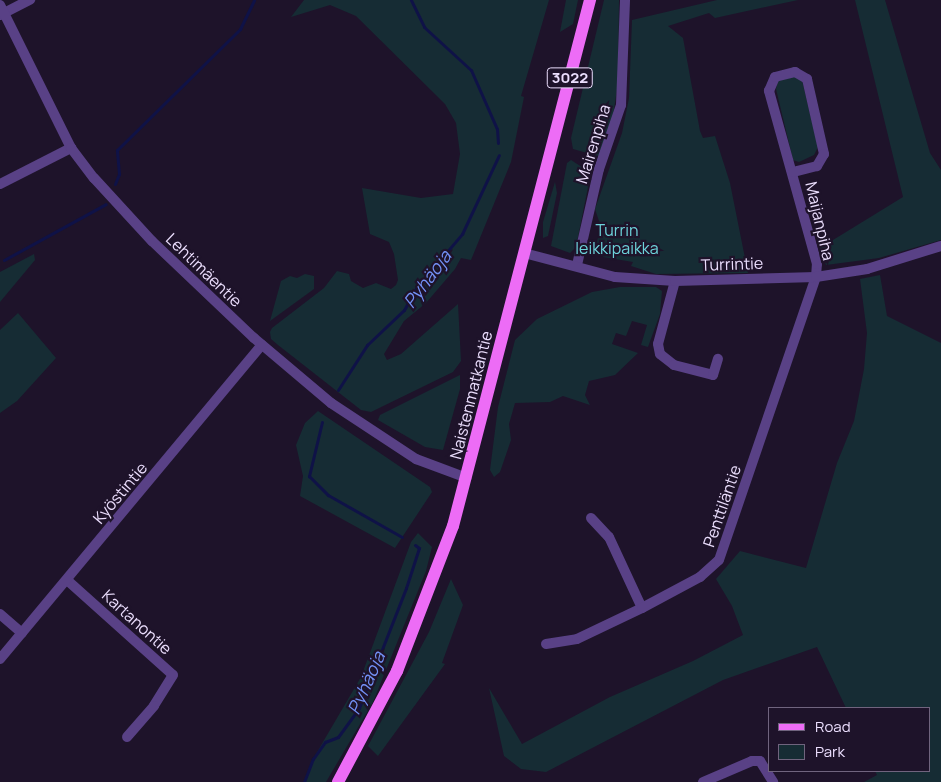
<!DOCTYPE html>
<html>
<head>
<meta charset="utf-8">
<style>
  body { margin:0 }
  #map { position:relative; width:941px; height:782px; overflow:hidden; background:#1e132a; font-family:Manrope,sans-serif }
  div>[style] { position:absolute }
  .green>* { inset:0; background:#162c34 }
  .stream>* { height:3px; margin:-1.5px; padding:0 1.5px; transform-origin:1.5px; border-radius:1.5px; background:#0f1247 }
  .minor>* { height:10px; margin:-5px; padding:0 5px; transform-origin:5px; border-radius:5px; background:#594186 }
  .tertiary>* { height:10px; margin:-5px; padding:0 5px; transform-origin:5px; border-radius:5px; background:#594186 }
  .primary>* { height:12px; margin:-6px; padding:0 6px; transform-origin:6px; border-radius:6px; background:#ed6cf6 }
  span { translate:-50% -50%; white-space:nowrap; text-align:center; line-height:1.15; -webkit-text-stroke:4.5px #1e132a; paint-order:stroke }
  .shield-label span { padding:1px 4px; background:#1e132a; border:1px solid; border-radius:4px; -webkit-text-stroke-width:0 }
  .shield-label { font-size:15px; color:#ebdefd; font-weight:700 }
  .street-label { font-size:16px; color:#ebdefd }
  .park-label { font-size:16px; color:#6dd3da }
  .water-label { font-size:18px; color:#7391f6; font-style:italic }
  .legend { position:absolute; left:768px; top:707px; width:162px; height:65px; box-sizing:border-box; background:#1e132a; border:1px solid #70647e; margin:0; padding:6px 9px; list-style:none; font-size:15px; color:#ebdefd }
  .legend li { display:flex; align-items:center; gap:10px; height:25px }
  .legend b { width:25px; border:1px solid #70647e }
</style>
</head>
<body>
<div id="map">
  <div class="green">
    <i style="clip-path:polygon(304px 0,549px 0,521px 96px,524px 97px,511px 162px,471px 260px,461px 258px,455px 269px,426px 303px,404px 321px,384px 354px,387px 360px,401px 354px,458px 304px,461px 361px,453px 372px,371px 412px,361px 410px,278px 345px,271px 339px,270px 332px,272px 328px,324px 288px,337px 271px,349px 274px,351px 281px,363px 288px,376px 283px,391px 289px,396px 285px,398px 280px,394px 254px,389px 242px,370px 234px,362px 188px,421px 198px,453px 194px,460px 154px,456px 123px,445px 104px,356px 16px,330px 5px,291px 17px)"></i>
    <i style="clip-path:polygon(566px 0,578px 0,573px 24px,560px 32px)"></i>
    <i style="clip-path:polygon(604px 0,619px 0,618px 83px,613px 116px,602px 152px,598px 156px,573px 149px,571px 138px)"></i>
    <i style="clip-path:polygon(717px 0,798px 0,715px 18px,709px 13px,668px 26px,683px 38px,700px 131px,703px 138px,715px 136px,730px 183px,748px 273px,656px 274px,631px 266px,633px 262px,603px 257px,596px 249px,600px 224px,595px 209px,622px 133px,629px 98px,632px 20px)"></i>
    <i style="clip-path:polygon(855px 0,885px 0,930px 153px,941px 170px,941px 240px,879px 258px,826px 265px,820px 248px,903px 197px)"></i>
    <i style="clip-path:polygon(795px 76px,802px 80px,818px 147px,814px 155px,799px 162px,793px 160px,776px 89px,778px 80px)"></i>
    <i style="clip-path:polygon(571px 160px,588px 171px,590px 177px,576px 247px,570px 253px,551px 246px,567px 163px)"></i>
    <i style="clip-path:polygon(555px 182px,557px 193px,548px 236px,543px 238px,543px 222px)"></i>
    <i style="clip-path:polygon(34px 254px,35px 260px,0 302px,0 272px)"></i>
    <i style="clip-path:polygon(305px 274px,314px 276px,314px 289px,270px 321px,281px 281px,290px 276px,297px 278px)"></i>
    <i style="clip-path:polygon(880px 275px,887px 316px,941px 343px,941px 782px,864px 782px,877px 775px,875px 771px,930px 771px,930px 708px,846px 708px,817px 647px,723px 680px,546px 772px,521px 769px,504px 756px,489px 688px,522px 744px,610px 697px,693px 661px,743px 635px,732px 606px,716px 579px,740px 551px,806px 568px,837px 463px,854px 421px,864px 369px,867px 333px,860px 279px)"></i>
    <i style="clip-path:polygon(620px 287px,656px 287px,662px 291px,660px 314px,648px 347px,641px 345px,647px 325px,632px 321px,626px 336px,616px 333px,612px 344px,638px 353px,615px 375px,589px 381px,585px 395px,590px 405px,563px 396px,550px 402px,515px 403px,509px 424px,511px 440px,500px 472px,494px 477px,490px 470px,498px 407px,515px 340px,537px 319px,592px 292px)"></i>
    <i style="clip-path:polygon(18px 313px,56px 358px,17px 401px,0 413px,0 330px)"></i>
    <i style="clip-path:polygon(460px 375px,460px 389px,443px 450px,425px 447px,378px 420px,380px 415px)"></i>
    <i style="clip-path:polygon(318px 411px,430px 487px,432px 492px,395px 548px,300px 496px,303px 476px,296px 445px,305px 423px)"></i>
    <i style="clip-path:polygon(418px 533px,432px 547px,426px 571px,373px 702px,326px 782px,304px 782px,313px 759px,361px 677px,411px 542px)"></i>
    <i style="clip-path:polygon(451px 579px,463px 605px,442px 663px,445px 664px,378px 756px,368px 746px,429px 632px)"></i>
  </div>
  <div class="stream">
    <i style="left:411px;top:0;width:30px;rotate:64deg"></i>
    <i style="left:424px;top:27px;width:64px;rotate:42.5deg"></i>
    <i style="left:471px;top:70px;width:64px;rotate:66.2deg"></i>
    <i style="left:497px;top:129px;width:14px;rotate:86deg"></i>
    <i style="left:115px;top:184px;width:11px;rotate:-68deg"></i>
    <i style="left:119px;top:174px;width:24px;rotate:-95deg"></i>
    <i style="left:117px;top:150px;width:173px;rotate:-44.5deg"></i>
    <i style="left:240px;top:29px;width:32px;rotate:-64deg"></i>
    <i style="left:4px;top:260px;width:116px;rotate:-28.8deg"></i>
    <i style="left:338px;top:390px;width:54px;rotate:-57.2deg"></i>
    <i style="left:367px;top:345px;width:51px;rotate:-43.4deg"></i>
    <i style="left:404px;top:310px;width:26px;rotate:-61deg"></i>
    <i style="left:417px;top:287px;width:70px;rotate:-49.7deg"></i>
    <i style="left:462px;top:234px;width:87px;rotate:-64.9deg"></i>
    <i style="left:322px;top:422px;width:56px;rotate:103.5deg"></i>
    <i style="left:309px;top:476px;width:27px;rotate:45deg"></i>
    <i style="left:328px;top:495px;width:85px;rotate:29.6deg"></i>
    <i style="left:304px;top:782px;width:25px;rotate:-69deg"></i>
    <i style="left:313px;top:759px;width:21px;rotate:-55deg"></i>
    <i style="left:325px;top:742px;width:14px;rotate:-21deg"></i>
    <i style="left:338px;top:737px;width:36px;rotate:-54deg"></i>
    <i style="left:359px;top:708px;width:129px;rotate:-68.6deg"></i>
    <i style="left:406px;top:588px;width:42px;rotate:-72deg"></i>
    <i style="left:419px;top:548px;width:5px;rotate:-143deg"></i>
  </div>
  <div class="minor">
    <i style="left:0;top:15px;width:34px;rotate:-27deg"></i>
    <i style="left:0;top:184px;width:80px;rotate:-26.9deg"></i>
    <i style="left:577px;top:265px;width:98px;rotate:-77.1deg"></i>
    <i style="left:599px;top:169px;width:68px;rotate:-71deg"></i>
    <i style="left:621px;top:105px;width:105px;rotate:-87.8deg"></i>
    <i style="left:675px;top:281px;width:65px;rotate:105.1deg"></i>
    <i style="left:658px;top:344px;width:10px;rotate:79deg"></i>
    <i style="left:660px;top:354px;width:18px;rotate:38deg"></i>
    <i style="left:674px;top:365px;width:40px;rotate:14.4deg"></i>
    <i style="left:713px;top:375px;width:17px;rotate:-73deg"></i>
    <i style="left:591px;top:518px;width:26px;rotate:47deg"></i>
    <i style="left:609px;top:537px;width:78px;rotate:65.1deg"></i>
    <i style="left:67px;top:580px;width:142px;rotate:41.9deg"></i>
    <i style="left:173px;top:675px;width:36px;rotate:122deg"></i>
    <i style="left:154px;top:706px;width:41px;rotate:131.1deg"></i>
    <i style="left:0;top:614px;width:29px;rotate:41deg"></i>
    <i style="left:546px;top:644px;width:31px;rotate:-9deg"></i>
    <i style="left:577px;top:639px;width:72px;rotate:-25.5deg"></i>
    <i style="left:642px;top:608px;width:66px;rotate:-28.1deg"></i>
    <i style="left:700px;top:577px;width:25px;rotate:-42deg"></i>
    <i style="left:719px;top:560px;width:299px;rotate:-71.1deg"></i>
    <i style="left:816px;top:277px;width:13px;rotate:-86deg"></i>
    <i style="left:817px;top:264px;width:180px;rotate:-105.5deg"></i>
    <i style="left:769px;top:91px;width:15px;rotate:-67deg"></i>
    <i style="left:775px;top:77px;width:21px;rotate:-14deg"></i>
    <i style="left:795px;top:72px;width:14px;rotate:30deg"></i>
    <i style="left:807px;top:79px;width:77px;rotate:77.2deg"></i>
    <i style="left:824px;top:154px;width:14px;rotate:120deg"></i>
    <i style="left:817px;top:166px;width:25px;rotate:166deg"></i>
    <i style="left:0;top:659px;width:409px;rotate:-50.2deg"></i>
    <i style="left:703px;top:782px;width:53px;rotate:-23.2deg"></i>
    <i style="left:752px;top:761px;width:8px"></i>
    <i style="left:760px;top:761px;width:25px;rotate:58deg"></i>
  </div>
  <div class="tertiary">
    <i style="left:0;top:5px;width:160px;rotate:63.6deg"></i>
    <i style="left:71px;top:148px;width:38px;rotate:53deg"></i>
    <i style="left:94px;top:178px;width:86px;rotate:47.4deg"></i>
    <i style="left:152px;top:241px;width:141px;rotate:43.6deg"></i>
    <i style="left:254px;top:338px;width:101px;rotate:40.2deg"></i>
    <i style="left:331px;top:403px;width:102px;rotate:33.4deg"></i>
    <i style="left:416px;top:459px;width:54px;rotate:20.4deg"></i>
    <i style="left:524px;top:253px;width:94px;rotate:14.8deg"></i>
    <i style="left:615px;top:277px;width:60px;rotate:3.8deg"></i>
    <i style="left:675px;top:281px;width:141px;rotate:-1.6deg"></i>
    <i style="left:816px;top:277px;width:52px;rotate:-8.9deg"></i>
    <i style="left:867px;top:269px;width:77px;rotate:-17.3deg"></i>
  </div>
  <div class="primary">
    <i style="left:338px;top:782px;width:126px;rotate:-62deg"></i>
    <i style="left:397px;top:671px;width:155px;rotate:-68.9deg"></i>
    <i style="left:453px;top:526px;width:544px;rotate:-75.4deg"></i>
  </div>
  <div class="shield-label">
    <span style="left:570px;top:78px">3022</span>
  </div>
  <div class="street-label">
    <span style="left:593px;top:144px;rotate:-73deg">Mairenpiha</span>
    <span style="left:820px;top:221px;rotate:77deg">Maijanpiha</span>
    <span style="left:732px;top:264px;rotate:-2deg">Turrintie</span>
    <span style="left:204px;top:270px;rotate:44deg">Lehtimäentie</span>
    <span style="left:471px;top:395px;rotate:-76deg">Naistenmatkantie</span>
    <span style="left:120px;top:493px;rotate:-50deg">Kyöstintie</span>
    <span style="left:722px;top:506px;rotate:-71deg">Penttiläntie</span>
    <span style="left:137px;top:622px;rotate:42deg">Kartanontie</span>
  </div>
  <div class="park-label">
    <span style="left:617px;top:239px">Turrin<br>leikkipaikka</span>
  </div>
  <div class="water-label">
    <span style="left:427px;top:279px;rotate:-53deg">Pyhäoja</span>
    <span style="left:366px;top:683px;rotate:-66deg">Pyhäoja</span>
  </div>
  <ul class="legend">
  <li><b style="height:6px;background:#ed6cf6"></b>Road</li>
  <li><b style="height:14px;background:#162c34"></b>Park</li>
  </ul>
</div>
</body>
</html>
